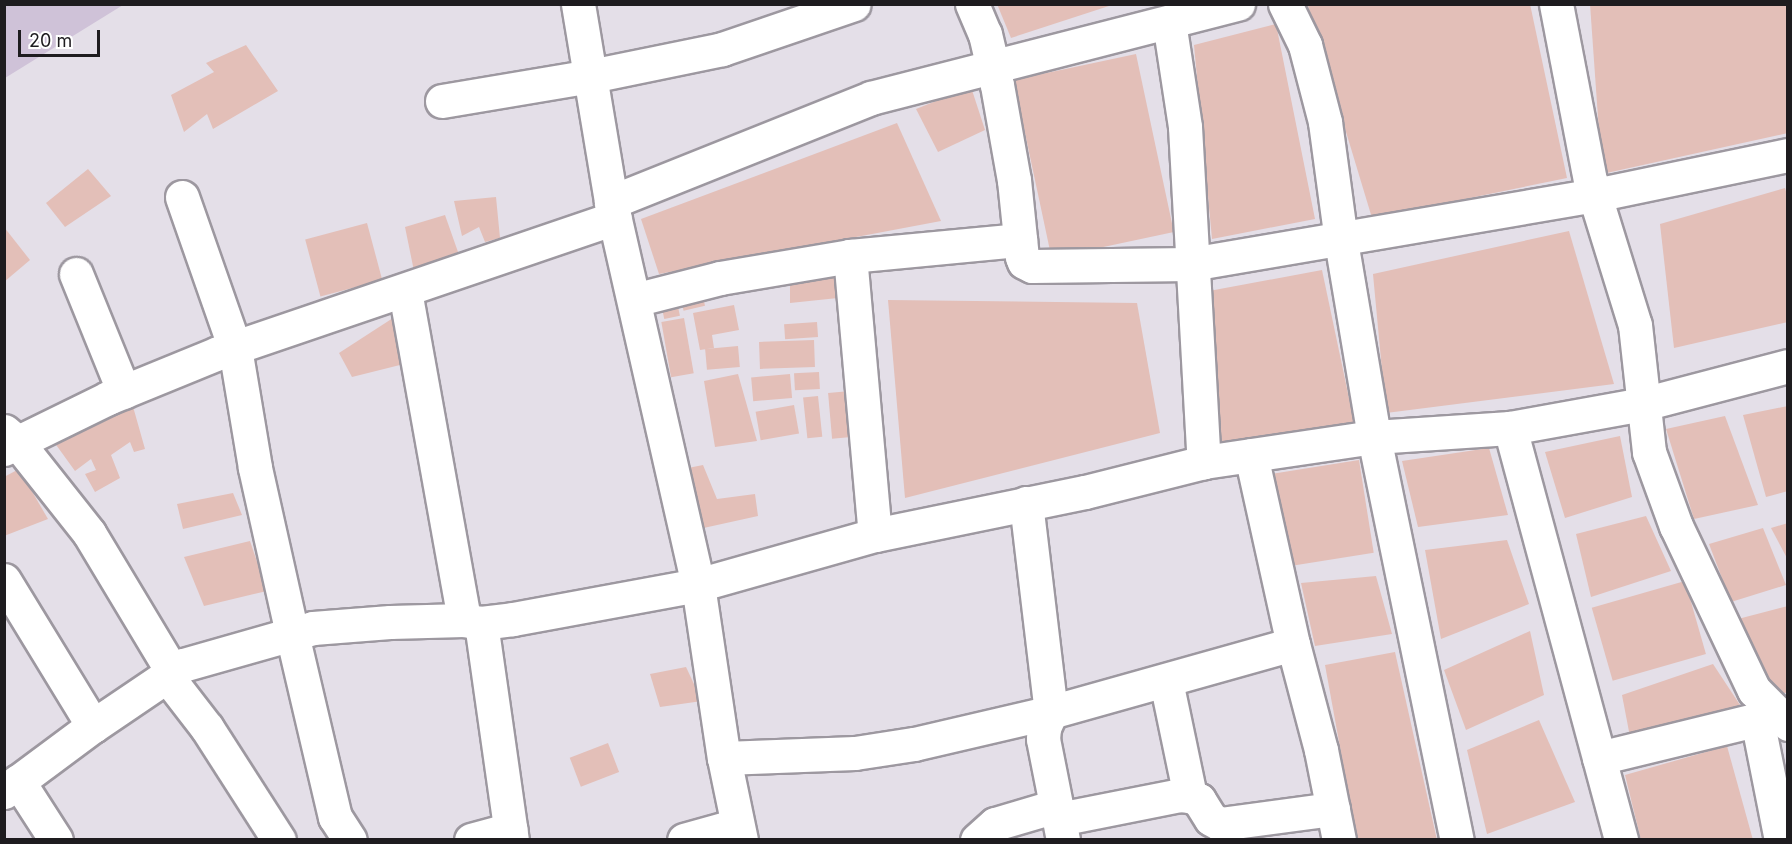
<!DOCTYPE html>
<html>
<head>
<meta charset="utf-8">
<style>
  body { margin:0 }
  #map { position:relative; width:1792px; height:844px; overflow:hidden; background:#e4dfe8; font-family:Inter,sans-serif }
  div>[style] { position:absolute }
  .green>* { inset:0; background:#cfc2d8 }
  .building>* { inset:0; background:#e3bfb8; transform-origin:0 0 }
  .roads { filter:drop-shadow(2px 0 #9d98a0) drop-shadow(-2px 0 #9d98a0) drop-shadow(0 2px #9d98a0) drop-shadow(0 -2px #9d98a0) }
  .street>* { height:33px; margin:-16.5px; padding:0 16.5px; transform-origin:16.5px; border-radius:16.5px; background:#fff }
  span { translate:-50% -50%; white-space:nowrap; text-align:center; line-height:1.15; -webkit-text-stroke:4.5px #fff; paint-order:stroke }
  .frame { position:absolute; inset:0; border:6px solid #1e1c1f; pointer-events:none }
  .scale { position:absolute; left:18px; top:30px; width:82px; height:27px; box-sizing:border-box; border:3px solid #1e1c1f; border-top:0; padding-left:8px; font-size:18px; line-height:21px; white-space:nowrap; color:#1e1c1f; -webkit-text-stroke:4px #fff; paint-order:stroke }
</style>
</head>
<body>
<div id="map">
  <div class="green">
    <i style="clip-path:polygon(5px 4px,123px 4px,123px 5px,5px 78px)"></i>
  </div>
  <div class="building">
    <i style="clip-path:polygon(997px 4px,1112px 4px,1112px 5px,1011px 38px)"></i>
    <i style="clip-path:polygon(1315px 4px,1530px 4px,1567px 178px,1372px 218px,1308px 6px)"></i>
    <i style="clip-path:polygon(1590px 4px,1788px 4px,1788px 133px,1602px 174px)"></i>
    <i style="clip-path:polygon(1276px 24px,1315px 219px,1212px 239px,1194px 45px)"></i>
    <i style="clip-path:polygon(246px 45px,278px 91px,213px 129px,207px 114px,184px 132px,171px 95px,214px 72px,206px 63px)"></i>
    <i style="left:1136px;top:54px;width:182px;height:125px;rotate:78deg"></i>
    <i style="clip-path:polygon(971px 87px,985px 130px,938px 152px,916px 109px)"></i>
    <i style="clip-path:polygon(897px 123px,941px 221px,659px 274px,641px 219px)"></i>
    <i style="clip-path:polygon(88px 169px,111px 196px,65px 227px,46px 203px)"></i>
    <i style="clip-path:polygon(1785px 188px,1788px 198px,1788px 322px,1674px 348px,1660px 224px)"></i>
    <i style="clip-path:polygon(496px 197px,500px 238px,485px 242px,479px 227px,462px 236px,454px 201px)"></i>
    <i style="clip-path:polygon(445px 215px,458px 252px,414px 271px,405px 227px)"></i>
    <i style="left:367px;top:223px;width:59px;height:64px;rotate:75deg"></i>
    <i style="clip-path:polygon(4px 227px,30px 260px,4px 282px)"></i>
    <i style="clip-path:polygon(1569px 231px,1614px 384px,1386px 413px,1373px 274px)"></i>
    <i style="clip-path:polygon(1322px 270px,1354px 422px,1219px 445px,1209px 291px)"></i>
    <i style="clip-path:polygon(838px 275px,838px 298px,790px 303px,790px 282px)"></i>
    <i style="left:703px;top:297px;width:9px;height:22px;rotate:77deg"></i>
    <i style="clip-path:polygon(888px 300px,1137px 303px,1160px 433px,905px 498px)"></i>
    <i style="left:677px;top:302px;width:14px;height:16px;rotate:78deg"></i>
    <i style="clip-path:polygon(734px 305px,739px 330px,712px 335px,714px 348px,700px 350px,693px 313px)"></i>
    <i style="clip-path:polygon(393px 318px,408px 363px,352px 377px,339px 353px)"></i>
    <i style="left:684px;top:318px;width:56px;height:23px;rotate:80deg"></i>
    <i style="left:817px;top:322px;width:15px;height:33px;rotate:86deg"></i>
    <i style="left:814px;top:340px;width:27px;height:55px;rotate:88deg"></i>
    <i style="left:738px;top:346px;width:21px;height:33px;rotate:85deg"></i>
    <i style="left:819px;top:372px;width:17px;height:25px;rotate:87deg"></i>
    <i style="clip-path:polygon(738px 374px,757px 441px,715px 447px,704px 381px)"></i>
    <i style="left:790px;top:374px;width:24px;height:39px;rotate:85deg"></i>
    <i style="left:850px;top:391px;width:46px;height:22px;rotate:85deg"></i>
    <i style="left:818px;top:396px;width:41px;height:15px;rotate:84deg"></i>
    <i style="clip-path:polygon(132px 403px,145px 449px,134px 452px,130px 442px,111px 455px,120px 478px,95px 492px,85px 474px,96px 470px,91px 459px,75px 471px,54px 442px)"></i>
    <i style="left:794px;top:405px;width:29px;height:39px;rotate:80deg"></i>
    <i style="clip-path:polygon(1788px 406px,1788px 491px,1766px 497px,1743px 415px)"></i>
    <i style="clip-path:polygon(1725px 416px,1758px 505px,1694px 519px,1666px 429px)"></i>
    <i style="clip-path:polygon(1620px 436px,1632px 497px,1565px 518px,1545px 452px)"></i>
    <i style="clip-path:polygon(1489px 448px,1508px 515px,1418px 527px,1402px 461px)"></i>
    <i style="left:1359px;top:460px;width:94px;height:89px;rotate:81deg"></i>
    <i style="clip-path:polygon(703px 465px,717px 499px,755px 494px,758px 516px,699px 529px,683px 469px)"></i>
    <i style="clip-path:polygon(19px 469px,48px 519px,4px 536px,4px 477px)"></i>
    <i style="clip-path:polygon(233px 493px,242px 515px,183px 529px,177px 504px)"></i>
    <i style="clip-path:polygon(1646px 516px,1671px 571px,1591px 597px,1576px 534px)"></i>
    <i style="clip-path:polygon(1788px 523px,1788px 560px,1771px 528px)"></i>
    <i style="clip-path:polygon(1763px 528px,1786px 585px,1731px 602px,1709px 544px)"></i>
    <i style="clip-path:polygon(1507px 540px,1529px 604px,1441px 639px,1425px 550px)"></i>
    <i style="clip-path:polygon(250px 541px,267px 591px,204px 606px,184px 557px)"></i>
    <i style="clip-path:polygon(1376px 576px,1392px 634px,1315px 646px,1301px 583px)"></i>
    <i style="left:1685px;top:581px;width:76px;height:97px;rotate:74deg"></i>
    <i style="clip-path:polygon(1788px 606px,1788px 692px,1773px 697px,1738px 619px)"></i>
    <i style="clip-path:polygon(1530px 631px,1544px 695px,1466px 730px,1444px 670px)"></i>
    <i style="clip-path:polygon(1395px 652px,1437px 840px,1357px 840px,1325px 665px)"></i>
    <i style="clip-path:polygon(1713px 664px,1742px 708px,1631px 742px,1622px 695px)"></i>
    <i style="clip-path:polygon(686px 667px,702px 701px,660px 707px,650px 674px)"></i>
    <i style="clip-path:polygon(1539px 720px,1575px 802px,1487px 834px,1467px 750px)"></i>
    <i style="left:608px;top:743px;width:31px;height:41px;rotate:69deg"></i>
    <i style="clip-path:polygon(1727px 746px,1753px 840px,1641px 840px,1625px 775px)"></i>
  </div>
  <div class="roads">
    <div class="street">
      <i style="left:578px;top:4px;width:201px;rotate:80.5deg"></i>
      <i style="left:611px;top:202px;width:393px;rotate:77.2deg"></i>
      <i style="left:698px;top:585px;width:175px;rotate:81.5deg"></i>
      <i style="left:724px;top:758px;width:84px;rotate:78.3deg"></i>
      <i style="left:972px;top:4px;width:33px;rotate:67deg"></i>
      <i style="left:985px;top:34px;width:52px;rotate:76.8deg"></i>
      <i style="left:997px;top:85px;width:97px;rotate:79.9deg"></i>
      <i style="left:1014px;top:180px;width:77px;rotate:84.1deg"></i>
      <i style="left:1022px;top:257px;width:5px;rotate:68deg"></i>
      <i style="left:1024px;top:262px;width:9px;rotate:27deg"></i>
      <i style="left:1032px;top:266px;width:159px;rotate:-0.7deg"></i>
      <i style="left:1191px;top:264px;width:410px;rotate:-9.7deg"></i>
      <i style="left:1595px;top:195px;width:197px;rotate:-11.7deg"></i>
      <i style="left:1285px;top:4px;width:46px;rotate:64deg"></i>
      <i style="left:1305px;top:45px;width:80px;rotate:75.4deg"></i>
      <i style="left:1325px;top:122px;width:120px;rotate:82.3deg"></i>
      <i style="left:1341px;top:241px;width:199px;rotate:80.4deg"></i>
      <i style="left:1374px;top:437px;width:411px;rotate:78.4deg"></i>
      <i style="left:1556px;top:4px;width:179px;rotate:79.1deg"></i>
      <i style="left:1590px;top:180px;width:152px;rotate:72.8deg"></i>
      <i style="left:1635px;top:325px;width:128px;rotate:83.7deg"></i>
      <i style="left:1649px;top:452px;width:79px;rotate:70deg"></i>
      <i style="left:1676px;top:526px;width:182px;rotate:64.6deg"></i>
      <i style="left:1754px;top:690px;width:48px;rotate:45deg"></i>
      <i style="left:1169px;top:22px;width:106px;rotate:81.3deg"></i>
      <i style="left:1185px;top:127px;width:336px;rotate:86.8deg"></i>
      <i style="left:442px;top:101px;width:151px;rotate:-9.5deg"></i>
      <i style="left:591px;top:76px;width:134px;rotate:-11.6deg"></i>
      <i style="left:722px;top:49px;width:139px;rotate:-18.8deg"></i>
      <i style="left:182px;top:197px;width:160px;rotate:70.7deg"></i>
      <i style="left:235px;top:348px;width:122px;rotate:80.5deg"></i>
      <i style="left:255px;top:468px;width:170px;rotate:77.4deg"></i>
      <i style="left:292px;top:634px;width:188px;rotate:76.8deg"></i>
      <i style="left:335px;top:817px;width:27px;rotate:57deg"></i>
      <i style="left:611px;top:202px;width:280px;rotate:-21.8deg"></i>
      <i style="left:871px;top:98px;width:379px;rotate:-14.4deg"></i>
      <i style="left:850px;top:256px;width:280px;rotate:84.9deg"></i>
      <i style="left:76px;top:274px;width:127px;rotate:67.9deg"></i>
      <i style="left:405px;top:291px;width:334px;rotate:79.8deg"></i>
      <i style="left:634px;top:300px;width:89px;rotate:-14.3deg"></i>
      <i style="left:720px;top:278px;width:132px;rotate:-9.6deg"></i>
      <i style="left:850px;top:256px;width:171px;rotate:-5.4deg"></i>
      <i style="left:1510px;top:428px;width:427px;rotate:74.9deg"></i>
      <i style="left:4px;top:431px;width:17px;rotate:40deg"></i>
      <i style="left:17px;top:442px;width:116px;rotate:51.6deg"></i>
      <i style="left:89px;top:533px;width:161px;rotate:59deg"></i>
      <i style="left:4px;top:449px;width:116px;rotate:-26.1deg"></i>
      <i style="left:108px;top:398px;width:119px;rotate:-22.2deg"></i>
      <i style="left:218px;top:353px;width:419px;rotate:-18.8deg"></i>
      <i style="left:1251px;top:455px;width:194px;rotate:77.5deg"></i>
      <i style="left:1293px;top:644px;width:110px;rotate:75.2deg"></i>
      <i style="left:1321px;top:750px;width:92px;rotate:78.7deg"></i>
      <i style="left:1026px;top:503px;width:210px;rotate:83.2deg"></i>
      <i style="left:1051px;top:712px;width:17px;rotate:114deg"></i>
      <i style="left:1044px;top:728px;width:11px;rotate:95deg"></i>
      <i style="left:1043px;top:739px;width:103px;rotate:78.8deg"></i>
      <i style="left:4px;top:580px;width:171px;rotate:58.6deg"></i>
      <i style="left:481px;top:623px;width:219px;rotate:81.9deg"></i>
      <i style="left:166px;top:675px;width:67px;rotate:52.3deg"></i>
      <i style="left:207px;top:728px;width:133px;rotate:57.3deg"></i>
      <i style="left:1166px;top:681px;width:117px;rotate:78.2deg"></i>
      <i style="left:1757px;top:719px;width:123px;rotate:78.8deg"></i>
      <i style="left:724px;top:758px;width:131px;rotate:-2.2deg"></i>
      <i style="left:855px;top:753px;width:60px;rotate:-8.7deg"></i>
      <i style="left:914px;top:744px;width:141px;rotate:-13.1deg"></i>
      <i style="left:1051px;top:712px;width:251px;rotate:-15.7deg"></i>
      <i style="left:1599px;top:758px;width:182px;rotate:-13.7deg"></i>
      <i style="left:18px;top:781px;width:70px;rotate:57.2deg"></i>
      <i style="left:4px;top:792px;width:111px;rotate:-36.6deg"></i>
      <i style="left:93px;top:726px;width:109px;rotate:-34.1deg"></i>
      <i style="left:183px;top:665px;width:135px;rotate:-15.9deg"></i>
      <i style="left:313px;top:628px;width:77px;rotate:-4.5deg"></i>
      <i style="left:390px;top:622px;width:74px;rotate:-1.5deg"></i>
      <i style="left:464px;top:620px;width:17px;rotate:10deg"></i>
      <i style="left:481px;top:623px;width:32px;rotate:-7deg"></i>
      <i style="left:513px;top:619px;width:188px;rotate:-10.4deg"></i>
      <i style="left:698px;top:585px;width:184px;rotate:-15.8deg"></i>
      <i style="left:875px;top:535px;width:214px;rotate:-11.6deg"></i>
      <i style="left:1085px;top:492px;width:123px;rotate:-14.1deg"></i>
      <i style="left:1204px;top:462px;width:172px;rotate:-8.4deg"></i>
      <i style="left:1374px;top:437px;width:136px;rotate:-3.8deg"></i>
      <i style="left:1510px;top:428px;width:135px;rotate:-10.2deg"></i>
      <i style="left:1643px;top:404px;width:150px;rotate:-14.7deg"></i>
      <i style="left:1059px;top:819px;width:123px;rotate:-11.2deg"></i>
      <i style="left:1180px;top:795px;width:10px;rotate:6deg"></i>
      <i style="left:1190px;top:796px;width:10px;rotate:24deg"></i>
      <i style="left:1199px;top:800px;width:22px;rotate:58deg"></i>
      <i style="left:1211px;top:819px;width:10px;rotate:29deg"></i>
      <i style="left:1220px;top:824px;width:114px;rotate:-7.6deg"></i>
      <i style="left:471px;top:840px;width:41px;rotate:-15.4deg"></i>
      <i style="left:684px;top:840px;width:55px;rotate:-15.8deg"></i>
      <i style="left:977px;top:840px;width:24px;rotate:-42deg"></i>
      <i style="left:995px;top:824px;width:64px;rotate:-16.4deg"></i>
    </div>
  </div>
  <div class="frame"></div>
  <div class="scale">20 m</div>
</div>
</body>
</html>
